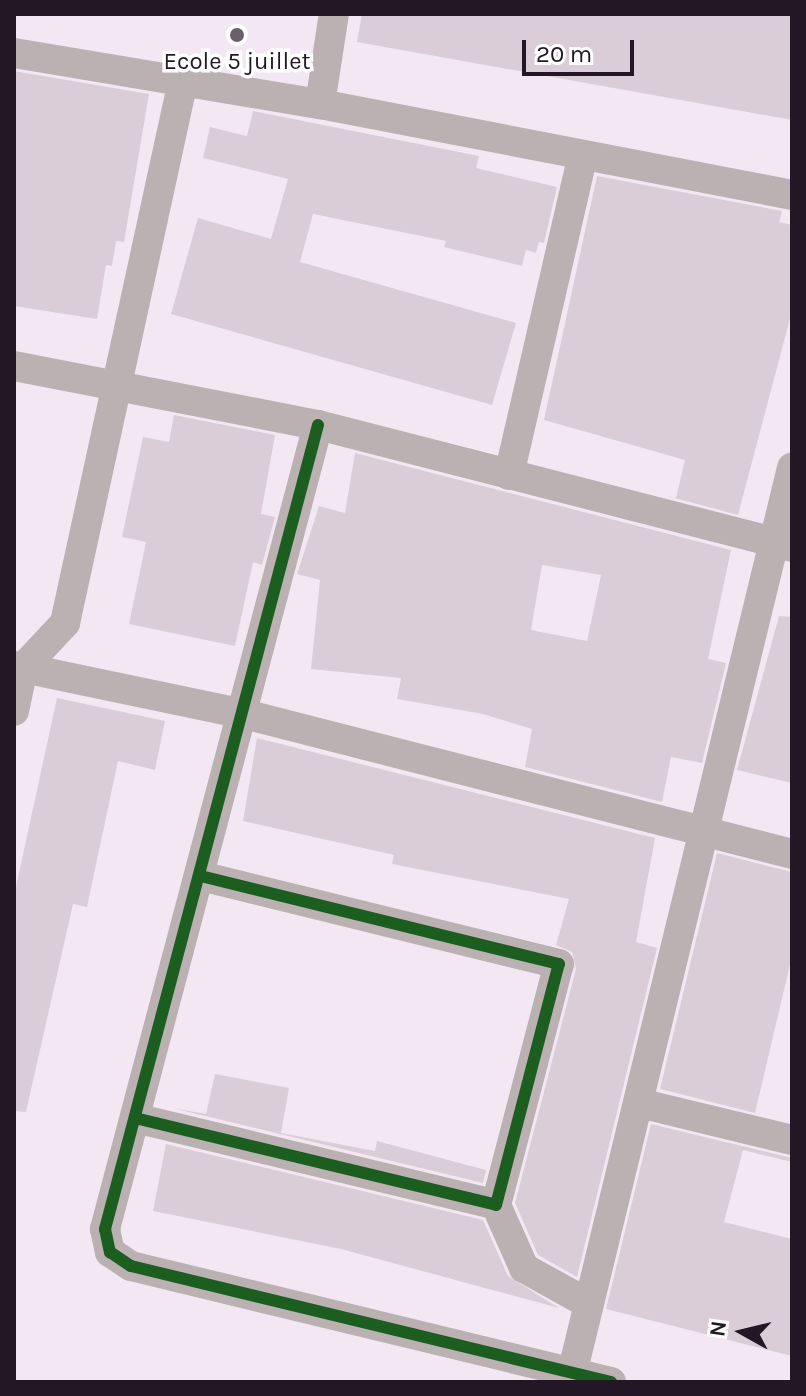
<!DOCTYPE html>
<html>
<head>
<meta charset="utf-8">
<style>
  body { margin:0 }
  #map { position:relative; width:806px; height:1396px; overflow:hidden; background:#f3e7f4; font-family:Karla,sans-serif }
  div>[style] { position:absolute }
  .building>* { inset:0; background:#dbcdd8 }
  .minor>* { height:30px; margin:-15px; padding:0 15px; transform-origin:15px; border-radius:15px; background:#bbb1b3 }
  .cycleway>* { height:12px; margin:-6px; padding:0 6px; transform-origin:6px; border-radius:6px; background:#1b5e20 }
  .dots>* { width:22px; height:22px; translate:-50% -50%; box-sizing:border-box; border:4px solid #fff; border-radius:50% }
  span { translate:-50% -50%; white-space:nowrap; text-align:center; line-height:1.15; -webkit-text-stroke:7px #fff; paint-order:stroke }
  .poi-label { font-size:24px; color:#231625 }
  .frame { position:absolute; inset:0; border:16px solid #231625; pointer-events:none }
  .north { position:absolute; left:702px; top:1292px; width:80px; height:80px; -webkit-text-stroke:6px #fff; paint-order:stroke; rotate:278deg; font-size:22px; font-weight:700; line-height:32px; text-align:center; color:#231625 }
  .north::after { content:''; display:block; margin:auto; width:28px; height:36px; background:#231625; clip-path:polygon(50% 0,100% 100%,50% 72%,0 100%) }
  .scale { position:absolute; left:522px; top:40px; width:112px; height:36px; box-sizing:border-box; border:4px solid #231625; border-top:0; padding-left:10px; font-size:24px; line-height:28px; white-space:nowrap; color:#231625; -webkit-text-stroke:6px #fff; paint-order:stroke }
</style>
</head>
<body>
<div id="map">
  <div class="building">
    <i style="clip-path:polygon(362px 14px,792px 14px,792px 120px,357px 42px)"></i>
    <i style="clip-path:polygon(14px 71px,149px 94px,124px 242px,116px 241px,112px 266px,106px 265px,97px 319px,14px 306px)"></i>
    <i style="clip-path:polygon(253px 111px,479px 156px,476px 168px,557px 187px,544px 243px,539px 242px,536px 253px,526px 250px,522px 266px,444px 247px,446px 241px,313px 214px,300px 262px,516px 323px,492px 405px,171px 314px,198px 218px,271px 239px,288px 179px,203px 158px,210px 127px,247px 136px)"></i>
    <i style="clip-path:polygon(597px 176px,782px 211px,779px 222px,792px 225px,792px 311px,738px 515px,667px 496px,676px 498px,685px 460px,544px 420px)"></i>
    <i style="clip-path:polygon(174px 415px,275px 435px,261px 514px,275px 517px,262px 565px,253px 562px,235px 646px,129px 624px,146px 542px,122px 537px,143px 437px,169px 442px)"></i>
    <i style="clip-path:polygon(evenodd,355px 453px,731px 550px,708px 659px,726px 663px,702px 763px,671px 757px,662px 802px,525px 767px,532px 729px,483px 714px,397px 699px,401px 678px,311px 669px,320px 580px,297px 574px,319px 506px,345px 513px,355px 453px,542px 565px,601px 575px,587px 641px,531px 630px,542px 565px)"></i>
    <i style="clip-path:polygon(779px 616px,792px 617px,792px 783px,737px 770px)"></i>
    <i style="clip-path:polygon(57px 698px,165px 721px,155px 770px,118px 761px,87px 907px,73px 904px,26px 1112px,14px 1111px,14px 896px)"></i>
    <i style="clip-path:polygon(257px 738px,655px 838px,636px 942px,657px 948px,577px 1277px,538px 1255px,515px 1203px,576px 969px,572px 952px,556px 945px,569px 899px,392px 864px,394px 855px,243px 821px)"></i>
    <i style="clip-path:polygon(717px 853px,792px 872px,792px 956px,755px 1113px,660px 1089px)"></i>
    <i style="clip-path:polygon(215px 1074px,289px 1088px,281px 1133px,375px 1151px,377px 1141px,486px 1170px,483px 1183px,172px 1108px,206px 1114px)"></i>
    <i style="clip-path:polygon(651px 1124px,792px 1158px,792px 1162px,743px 1150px,724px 1222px,792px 1239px,792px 1356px,606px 1309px)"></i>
    <i style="clip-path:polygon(166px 1144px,483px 1220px,508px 1276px,559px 1308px,341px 1249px,153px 1211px)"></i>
  </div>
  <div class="minor">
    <i style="left:14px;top:53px;width:310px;rotate:9.5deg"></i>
    <i style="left:320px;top:104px;width:481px;rotate:10.9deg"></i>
    <i style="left:320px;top:104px;width:91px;rotate:-81.2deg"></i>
    <i style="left:14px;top:366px;width:310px;rotate:11deg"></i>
    <i style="left:318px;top:425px;width:489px;rotate:14.4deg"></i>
    <i style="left:318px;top:425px;width:832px;rotate:104.84deg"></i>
    <i style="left:105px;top:1229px;width:24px;rotate:78deg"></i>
    <i style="left:110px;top:1252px;width:25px;rotate:34deg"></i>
    <i style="left:131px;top:1266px;width:494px;rotate:13.6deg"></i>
    <i style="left:509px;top:475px;width:328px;rotate:-77deg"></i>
    <i style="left:14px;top:666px;width:235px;rotate:11.8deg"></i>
    <i style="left:244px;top:714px;width:566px;rotate:14.33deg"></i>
    <i style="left:14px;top:711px;width:44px;rotate:-78.2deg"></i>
    <i style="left:23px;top:668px;width:62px;rotate:-47deg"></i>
    <i style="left:65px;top:623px;width:555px;rotate:-77.72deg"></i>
    <i style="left:639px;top:1103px;width:157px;rotate:13.6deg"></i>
    <i style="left:135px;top:1118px;width:371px;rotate:13.5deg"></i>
    <i style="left:496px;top:1205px;width:249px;rotate:-75.4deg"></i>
    <i style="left:559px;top:964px;width:370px;rotate:-166.2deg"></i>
    <i style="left:496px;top:1205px;width:69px;rotate:66deg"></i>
    <i style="left:524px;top:1268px;width:74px;rotate:29deg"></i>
    <i style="left:570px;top:1382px;width:941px;rotate:-76.35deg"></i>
  </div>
  <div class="cycleway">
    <i style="left:318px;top:425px;width:832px;rotate:104.84deg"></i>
    <i style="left:105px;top:1229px;width:24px;rotate:78deg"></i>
    <i style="left:110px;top:1252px;width:25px;rotate:34deg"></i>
    <i style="left:131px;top:1266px;width:494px;rotate:13.6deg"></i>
    <i style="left:135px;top:1118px;width:371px;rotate:13.5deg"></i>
    <i style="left:496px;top:1205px;width:249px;rotate:-75.4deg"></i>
    <i style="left:559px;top:964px;width:370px;rotate:-166.2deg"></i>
  </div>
  <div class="dots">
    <i style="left:237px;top:35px;background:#6c5f6d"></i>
  </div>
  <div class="poi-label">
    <span style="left:237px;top:62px">Ecole 5 juillet</span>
  </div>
  <div class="frame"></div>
  <div class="north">N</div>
  <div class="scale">20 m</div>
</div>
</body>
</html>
